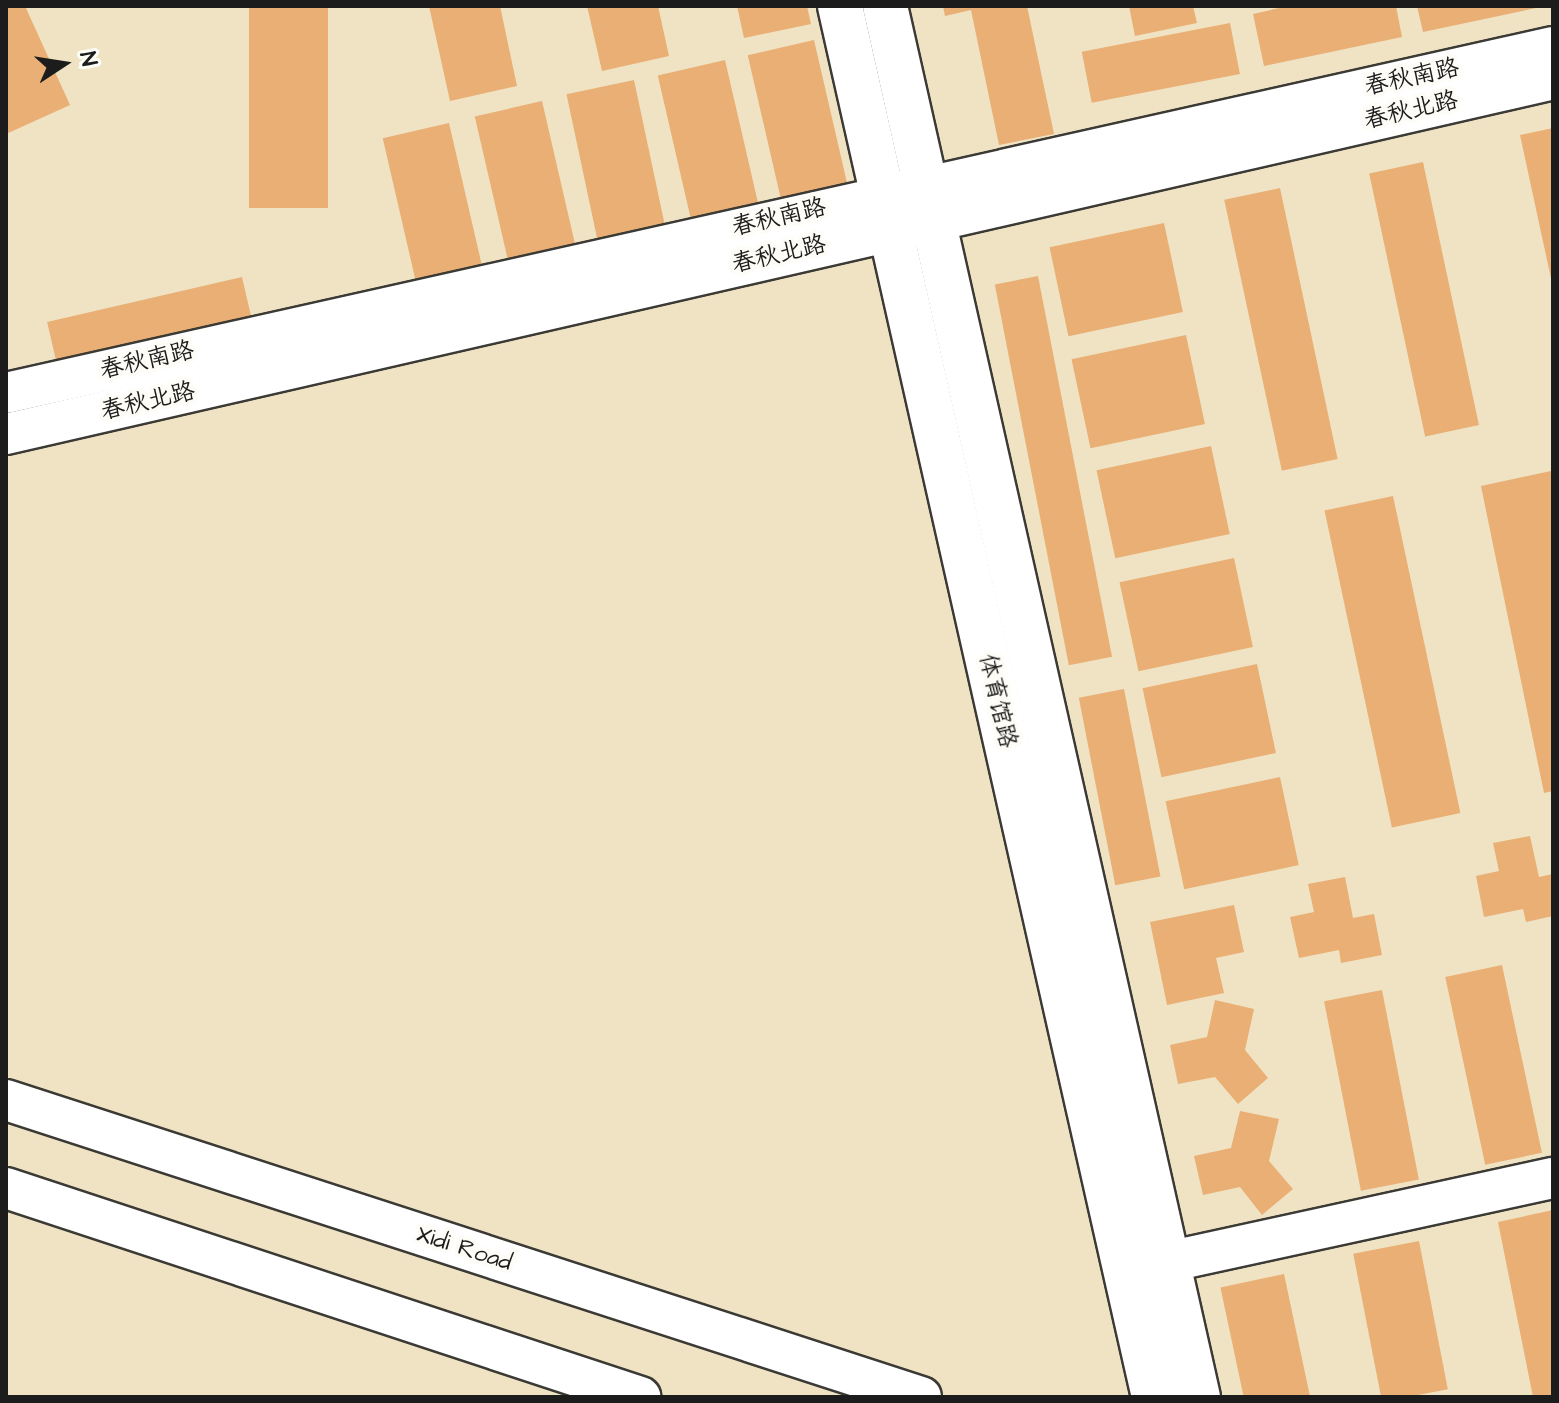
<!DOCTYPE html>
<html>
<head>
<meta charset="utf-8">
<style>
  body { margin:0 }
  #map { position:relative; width:1559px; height:1403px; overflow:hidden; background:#efe3c4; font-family:"Architects Daughter","LXGW WenKai TC",sans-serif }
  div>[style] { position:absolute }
  .building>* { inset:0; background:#e9af74; transform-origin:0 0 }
  .roads { filter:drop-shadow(2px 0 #3c3a35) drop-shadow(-2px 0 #3c3a35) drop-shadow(0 2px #3c3a35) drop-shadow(0 -2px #3c3a35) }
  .minor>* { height:40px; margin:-20px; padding:0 20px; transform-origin:20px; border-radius:20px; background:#fff }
  .major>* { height:44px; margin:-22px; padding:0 22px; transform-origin:22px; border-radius:22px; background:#fff }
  span { translate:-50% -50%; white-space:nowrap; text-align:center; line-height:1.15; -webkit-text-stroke:8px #fdfcf7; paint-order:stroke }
  .street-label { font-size:24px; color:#1c1c1c }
  .frame { position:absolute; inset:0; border:8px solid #1c1c1c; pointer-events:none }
  .north { position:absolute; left:24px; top:24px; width:80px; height:80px; -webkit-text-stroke:6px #fdfcf7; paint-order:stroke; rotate:78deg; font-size:22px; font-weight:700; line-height:32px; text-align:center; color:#1c1c1c }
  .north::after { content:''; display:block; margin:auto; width:28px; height:36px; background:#1c1c1c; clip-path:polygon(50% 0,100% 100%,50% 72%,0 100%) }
</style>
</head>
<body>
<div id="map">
  <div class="building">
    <i style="clip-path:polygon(6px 6px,25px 6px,70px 105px,6px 134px)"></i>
    <i style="left:249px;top:6px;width:79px;height:202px"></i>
    <i style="clip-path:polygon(429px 6px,500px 6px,517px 86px,450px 101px)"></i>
    <i style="clip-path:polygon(587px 6px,658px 6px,669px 56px,602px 71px)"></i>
    <i style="clip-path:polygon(737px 6px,807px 6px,811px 24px,744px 38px)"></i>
    <i style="clip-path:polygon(943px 6px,1027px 6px,1054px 134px,999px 145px,971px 10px,945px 16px)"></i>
    <i style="clip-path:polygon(1129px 6px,1193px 6px,1197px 23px,1135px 36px)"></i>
    <i style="clip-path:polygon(1288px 6px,1396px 6px,1402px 37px,1264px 66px,1253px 14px)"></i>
    <i style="clip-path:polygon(1417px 6px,1541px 6px,1541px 7px,1423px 32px)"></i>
    <i style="left:1230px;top:23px;width:52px;height:151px;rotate:79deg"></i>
    <i style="left:814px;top:40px;width:152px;height:68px;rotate:77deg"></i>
    <i style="left:725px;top:60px;width:152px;height:69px;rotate:77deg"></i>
    <i style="left:634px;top:80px;width:152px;height:69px;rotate:78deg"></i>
    <i style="left:542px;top:101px;width:152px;height:69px;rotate:77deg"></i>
    <i style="left:449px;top:123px;width:152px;height:68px;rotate:77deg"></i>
    <i style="clip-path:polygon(1553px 128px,1553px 283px,1552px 283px,1520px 135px)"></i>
    <i style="left:1423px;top:162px;width:269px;height:55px;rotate:78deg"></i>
    <i style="left:1280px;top:188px;width:277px;height:57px;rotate:78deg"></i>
    <i style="left:1164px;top:223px;width:91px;height:117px;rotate:78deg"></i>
    <i style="left:1038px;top:276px;width:388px;height:44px;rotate:79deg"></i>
    <i style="left:242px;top:277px;width:51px;height:200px;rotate:77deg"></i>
    <i style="left:1186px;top:335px;width:91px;height:117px;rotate:78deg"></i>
    <i style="left:1211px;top:446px;width:90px;height:117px;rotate:78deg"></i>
    <i style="clip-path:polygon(1551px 471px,1553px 791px,1544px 793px,1481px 486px)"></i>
    <i style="left:1393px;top:496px;width:324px;height:70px;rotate:78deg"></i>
    <i style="left:1234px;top:558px;width:91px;height:117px;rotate:78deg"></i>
    <i style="left:1257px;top:664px;width:91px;height:117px;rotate:78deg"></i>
    <i style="left:1124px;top:689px;width:191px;height:46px;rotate:79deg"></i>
    <i style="left:1280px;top:777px;width:90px;height:117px;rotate:78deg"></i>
    <i style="clip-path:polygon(1530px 836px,1539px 877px,1553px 874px,1553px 916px,1526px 922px,1523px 909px,1484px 917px,1476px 876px,1499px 871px,1493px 843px)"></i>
    <i style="clip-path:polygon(1345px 877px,1353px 918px,1374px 914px,1382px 955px,1341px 963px,1339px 950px,1299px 958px,1290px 917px,1314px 912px,1308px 884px)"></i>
    <i style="clip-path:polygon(1234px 905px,1244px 952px,1216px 958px,1224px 993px,1167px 1005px,1150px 922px)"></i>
    <i style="left:1502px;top:965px;width:192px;height:58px;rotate:78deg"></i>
    <i style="left:1382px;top:990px;width:193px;height:59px;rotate:79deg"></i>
    <i style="clip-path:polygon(1215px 1000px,1254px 1009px,1245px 1050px,1268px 1078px,1238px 1104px,1215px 1077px,1178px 1084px,1170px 1045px,1207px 1037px)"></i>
    <i style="clip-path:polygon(1240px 1111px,1279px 1119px,1269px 1161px,1293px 1189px,1262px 1215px,1240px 1187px,1203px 1195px,1194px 1156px,1231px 1148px)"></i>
    <i style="clip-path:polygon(1553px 1210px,1553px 1397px,1533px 1397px,1498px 1222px)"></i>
    <i style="left:1419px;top:1241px;width:151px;height:67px;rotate:79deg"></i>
    <i style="left:1284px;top:1274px;width:126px;height:65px;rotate:78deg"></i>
  </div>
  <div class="roads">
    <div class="minor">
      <i style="left:6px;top:393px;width:1585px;rotate:-12.61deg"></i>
      <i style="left:6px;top:434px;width:1587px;rotate:-12.92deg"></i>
      <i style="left:6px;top:1100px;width:962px;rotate:17.98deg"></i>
      <i style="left:6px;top:1188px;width:668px;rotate:18.24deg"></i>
      <i style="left:1167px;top:1262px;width:395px;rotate:-12.3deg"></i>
    </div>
    <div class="major">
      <i style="left:840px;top:6px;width:1426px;rotate:77.28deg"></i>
      <i style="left:885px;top:6px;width:1426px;rotate:77.32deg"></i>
    </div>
  </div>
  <div class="street-label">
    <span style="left:1412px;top:78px;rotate:-12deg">春秋南路</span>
    <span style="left:1411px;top:111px;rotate:-13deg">春秋北路</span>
    <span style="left:779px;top:218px;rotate:-13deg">春秋南路</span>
    <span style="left:779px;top:255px;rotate:-13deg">春秋北路</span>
    <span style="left:147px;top:361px;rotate:-13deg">春秋南路</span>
    <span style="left:148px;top:402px;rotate:-13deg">春秋北路</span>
    <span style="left:997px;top:701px;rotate:77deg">体育馆路</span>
    <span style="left:464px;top:1249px;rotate:18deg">Xidi Road</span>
  </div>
  <div class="frame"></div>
  <div class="north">N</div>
</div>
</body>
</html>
